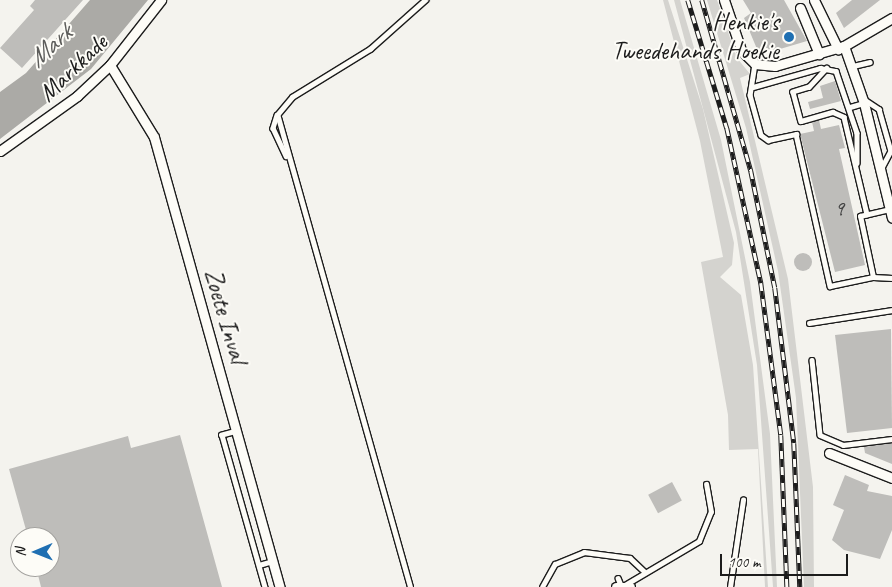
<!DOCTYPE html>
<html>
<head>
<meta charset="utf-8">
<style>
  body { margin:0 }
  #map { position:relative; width:892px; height:587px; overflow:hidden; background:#f4f3ee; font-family:Caveat,sans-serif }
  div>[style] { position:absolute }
  .green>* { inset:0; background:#d4d3cf }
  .water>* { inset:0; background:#abaaa6 }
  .building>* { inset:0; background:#bebdba; transform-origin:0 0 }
  .round { border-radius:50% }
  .roads { filter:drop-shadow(1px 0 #1c1c1c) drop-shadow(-1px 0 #1c1c1c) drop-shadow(0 1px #1c1c1c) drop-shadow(0 -1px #1c1c1c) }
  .lane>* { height:4.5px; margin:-2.25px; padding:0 2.25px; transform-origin:2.25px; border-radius:2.25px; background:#fdfcf7 }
  .street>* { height:9px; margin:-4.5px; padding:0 4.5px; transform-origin:4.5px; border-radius:4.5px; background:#fdfcf7 }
  .rail>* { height:4.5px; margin-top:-2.25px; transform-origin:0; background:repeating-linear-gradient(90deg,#fdfcf7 0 8px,#1c1c1c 0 16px); box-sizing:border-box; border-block:1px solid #1c1c1c }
  .dots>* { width:14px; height:14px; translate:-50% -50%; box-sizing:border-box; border:2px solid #fdfcf7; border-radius:50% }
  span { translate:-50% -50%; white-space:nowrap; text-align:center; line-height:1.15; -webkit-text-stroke:4px #fdfcf7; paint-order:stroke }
  .number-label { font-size:22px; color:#444 }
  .number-label span { -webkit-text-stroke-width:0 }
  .poi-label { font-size:25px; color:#1c1c1c }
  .right { translate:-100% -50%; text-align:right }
  .street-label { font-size:25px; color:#1c1c1c }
  .water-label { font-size:26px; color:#5c5c5a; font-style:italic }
  .north { position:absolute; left:10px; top:527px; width:50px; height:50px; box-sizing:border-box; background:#fdfcf7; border:1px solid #a3a29f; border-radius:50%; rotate:269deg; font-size:14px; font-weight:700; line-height:20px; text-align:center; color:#1c1c1c }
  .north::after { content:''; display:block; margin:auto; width:18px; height:22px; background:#1f6fb2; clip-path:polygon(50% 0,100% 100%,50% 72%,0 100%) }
  .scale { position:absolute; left:720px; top:554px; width:128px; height:22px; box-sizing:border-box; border:2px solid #1c1c1c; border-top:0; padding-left:6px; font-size:15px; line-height:18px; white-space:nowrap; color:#1c1c1c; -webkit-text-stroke:4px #fdfcf7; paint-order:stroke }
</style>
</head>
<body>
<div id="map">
  <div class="green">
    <i style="clip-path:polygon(663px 0,668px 0,703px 109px,734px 243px,732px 265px,720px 277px,741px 295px,753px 365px,768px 587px,765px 587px,758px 449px,729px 450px,728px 415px,701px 262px,723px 257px,700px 141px)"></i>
    <i style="clip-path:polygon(674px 0,680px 0,721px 140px,750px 282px,770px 434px,777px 587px,773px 587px,757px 365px,736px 232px)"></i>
    <i style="clip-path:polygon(707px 0,717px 0,737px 58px,750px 74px,740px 78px,788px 279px,813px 487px,814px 587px,804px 587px,796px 398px,778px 271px,746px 128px)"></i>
  </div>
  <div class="water">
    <i style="clip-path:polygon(90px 0,148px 0,91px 69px,0 139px,0 92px,26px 73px)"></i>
  </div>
  <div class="building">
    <i style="clip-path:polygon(35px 0,83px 0,22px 68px,0 48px,34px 10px,30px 6px)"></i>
    <i style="clip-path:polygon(743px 0,784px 0,807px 41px,770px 52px,757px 49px,744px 18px,751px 13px)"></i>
    <i style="clip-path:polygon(852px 0,880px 0,844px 28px,836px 13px)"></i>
    <i style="clip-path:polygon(835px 81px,841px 101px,810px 109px,808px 102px,823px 98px,820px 86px)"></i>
    <i style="clip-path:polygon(819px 120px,821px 129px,839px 125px,845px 148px,839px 149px,865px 265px,835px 272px,800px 134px,814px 131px,812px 122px)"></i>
    <i class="round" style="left:794px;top:253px;width:18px;height:18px"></i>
    <i style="clip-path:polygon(891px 329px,892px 428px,847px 433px,835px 335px)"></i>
    <i style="clip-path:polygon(180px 435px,222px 587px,41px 587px,36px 567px,50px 567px,50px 537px,28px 537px,9px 469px,128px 436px,131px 448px)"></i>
    <i style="clip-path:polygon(892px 443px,892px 464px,865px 453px,864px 447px)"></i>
    <i style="clip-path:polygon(845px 475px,869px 485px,867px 491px,892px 496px,892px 530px,880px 559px,844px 550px,832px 540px,844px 510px,833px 505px)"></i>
    <i style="left:672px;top:482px;width:21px;height:27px;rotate:62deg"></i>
  </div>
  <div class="roads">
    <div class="lane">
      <i style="left:755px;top:64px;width:31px;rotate:99deg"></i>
      <i style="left:750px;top:95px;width:41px;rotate:74.6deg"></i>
      <i style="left:761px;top:135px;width:9px;rotate:36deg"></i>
      <i style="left:768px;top:140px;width:29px;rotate:-12deg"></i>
      <i style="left:796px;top:134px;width:156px;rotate:77.4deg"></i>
      <i style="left:830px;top:286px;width:44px;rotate:-11.8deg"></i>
      <i style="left:873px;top:277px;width:19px;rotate:3deg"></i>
      <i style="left:853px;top:66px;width:17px;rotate:-13deg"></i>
      <i style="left:827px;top:68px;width:26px;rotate:133deg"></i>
      <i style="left:809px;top:87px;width:17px;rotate:163deg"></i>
      <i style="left:793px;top:92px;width:30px;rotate:75deg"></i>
      <i style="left:801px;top:121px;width:33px;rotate:-16deg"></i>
      <i style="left:833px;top:112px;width:12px;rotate:24deg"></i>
      <i style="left:844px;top:117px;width:100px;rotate:76.7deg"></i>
      <i style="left:753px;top:87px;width:70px;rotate:-15.8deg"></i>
      <i style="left:820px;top:68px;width:16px;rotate:11deg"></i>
      <i style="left:836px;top:71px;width:65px;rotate:71.3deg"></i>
      <i style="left:857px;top:133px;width:30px;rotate:90deg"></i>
      <i style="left:865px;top:100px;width:17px;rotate:33deg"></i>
      <i style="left:879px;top:109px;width:44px;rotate:74.1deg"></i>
      <i style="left:891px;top:151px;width:19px;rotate:118deg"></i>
      <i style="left:850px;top:107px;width:15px;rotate:-16deg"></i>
      <i style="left:277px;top:115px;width:14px;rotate:107deg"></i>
      <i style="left:273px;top:128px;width:31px;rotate:65deg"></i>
      <i style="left:873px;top:277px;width:62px;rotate:-102deg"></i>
      <i style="left:860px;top:216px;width:31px;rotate:-13deg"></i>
      <i style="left:809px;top:323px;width:84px;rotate:-8.9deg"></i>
      <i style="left:812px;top:360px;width:75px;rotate:83.9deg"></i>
      <i style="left:820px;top:435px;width:25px;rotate:23deg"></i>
      <i style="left:843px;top:445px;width:49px;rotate:-7deg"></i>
      <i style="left:237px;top:431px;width:16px;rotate:165deg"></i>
      <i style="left:222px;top:435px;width:158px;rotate:74.2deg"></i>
      <i style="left:259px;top:565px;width:15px;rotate:-16deg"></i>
      <i style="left:618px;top:578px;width:8px;rotate:67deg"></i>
      <i style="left:625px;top:585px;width:86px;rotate:-30.7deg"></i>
      <i style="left:699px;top:541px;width:31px;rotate:-68deg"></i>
      <i style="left:711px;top:512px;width:28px;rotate:-100deg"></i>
      <i style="left:410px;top:587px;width:490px;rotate:-105.7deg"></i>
      <i style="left:277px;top:115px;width:23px;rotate:-50deg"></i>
      <i style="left:292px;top:97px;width:92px;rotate:-31.6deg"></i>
      <i style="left:370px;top:49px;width:74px;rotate:-41.7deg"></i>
      <i style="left:542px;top:587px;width:26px;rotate:-61deg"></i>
      <i style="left:555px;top:564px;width:31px;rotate:-22deg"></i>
      <i style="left:584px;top:552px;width:46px;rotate:7.4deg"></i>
      <i style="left:630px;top:558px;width:19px;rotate:43deg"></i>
      <i style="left:730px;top:587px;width:88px;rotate:-81.5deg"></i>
    </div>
    <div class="street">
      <i style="left:724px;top:0;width:53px;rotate:71.2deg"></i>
      <i style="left:741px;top:50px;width:20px;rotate:45deg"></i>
      <i style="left:755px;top:64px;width:20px;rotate:6deg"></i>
      <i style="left:775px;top:66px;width:72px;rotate:-16.2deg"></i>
      <i style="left:844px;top:46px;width:60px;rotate:70.7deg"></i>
      <i style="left:864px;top:103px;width:118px;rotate:76.3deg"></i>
      <i style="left:814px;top:0;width:55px;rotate:63.9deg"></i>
      <i style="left:800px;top:8px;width:50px;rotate:67.6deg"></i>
      <i style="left:844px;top:46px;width:56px;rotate:-30.3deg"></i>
      <i style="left:110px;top:65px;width:84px;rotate:58.6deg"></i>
      <i style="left:154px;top:137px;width:467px;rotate:74.4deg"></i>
      <i style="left:0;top:151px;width:95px;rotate:-35.5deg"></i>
      <i style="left:77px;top:96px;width:45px;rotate:-43.2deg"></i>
      <i style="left:110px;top:65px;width:83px;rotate:-51.9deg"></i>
      <i style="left:829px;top:453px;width:68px;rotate:21.6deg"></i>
      <i style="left:616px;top:587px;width:14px"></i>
    </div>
  </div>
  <div class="rail">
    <i style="left:688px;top:0;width:134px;rotate:73.1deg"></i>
    <i style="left:727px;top:128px;width:159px;rotate:77.6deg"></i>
    <i style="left:761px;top:283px;width:153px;rotate:82.5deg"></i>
    <i style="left:781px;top:435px;width:152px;rotate:87.7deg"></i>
    <i style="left:702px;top:0;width:178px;rotate:74deg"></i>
    <i style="left:751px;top:171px;width:119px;rotate:78.4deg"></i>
    <i style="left:775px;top:288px;width:156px;rotate:83deg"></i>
    <i style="left:794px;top:443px;width:144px;rotate:87.6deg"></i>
  </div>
  <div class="dots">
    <i style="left:789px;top:37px;background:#1f6fb2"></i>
  </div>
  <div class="number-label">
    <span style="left:839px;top:209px">9</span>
  </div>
  <div class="poi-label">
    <span class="right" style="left:779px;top:37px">Henkie's<br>Tweedehands Hoekie</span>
  </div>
  <div class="street-label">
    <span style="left:73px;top:68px;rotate:-44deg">Markkade</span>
    <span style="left:225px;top:316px;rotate:74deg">Zoete Inval</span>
  </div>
  <div class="water-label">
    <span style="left:50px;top:46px;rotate:-43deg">Mark</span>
  </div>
  <div class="north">N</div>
  <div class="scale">100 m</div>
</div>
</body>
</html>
